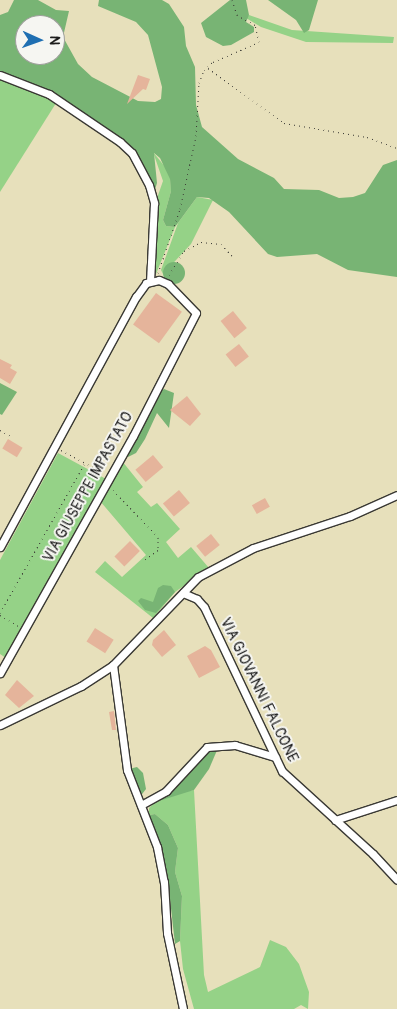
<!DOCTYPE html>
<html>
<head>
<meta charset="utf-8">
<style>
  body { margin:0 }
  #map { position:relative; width:397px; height:1009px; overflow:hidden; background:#e7e0bb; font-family:Pangolin,sans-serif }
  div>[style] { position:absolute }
  .green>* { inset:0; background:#95d287 }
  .forest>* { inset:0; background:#78b474 }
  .round { border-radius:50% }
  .building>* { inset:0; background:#e5b49b; transform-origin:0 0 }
  .path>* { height:1px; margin-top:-0.5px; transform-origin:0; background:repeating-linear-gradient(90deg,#3a3934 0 1px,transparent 0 5px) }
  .roads { filter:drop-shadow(1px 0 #3a3934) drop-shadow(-1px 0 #3a3934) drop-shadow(0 1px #3a3934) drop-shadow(0 -1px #3a3934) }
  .minor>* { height:7px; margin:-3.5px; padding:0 3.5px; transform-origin:3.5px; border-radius:3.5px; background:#fff }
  span { translate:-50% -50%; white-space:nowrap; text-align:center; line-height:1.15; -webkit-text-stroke:4px #f6f6f2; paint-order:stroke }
  .street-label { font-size:15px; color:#1c1c1c }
  .north { position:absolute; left:15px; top:15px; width:50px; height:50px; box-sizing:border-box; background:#f6f6f2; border:1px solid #9f9f9c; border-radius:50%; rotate:92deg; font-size:14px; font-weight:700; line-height:20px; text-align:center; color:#1c1c1c }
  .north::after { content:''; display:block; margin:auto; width:18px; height:22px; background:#1f6fb2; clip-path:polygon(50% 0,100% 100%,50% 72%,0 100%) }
</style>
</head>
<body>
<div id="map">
  <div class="green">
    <i style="clip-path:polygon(249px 15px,292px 30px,394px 37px,393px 43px,306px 42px,261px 27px,246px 18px)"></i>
    <i style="clip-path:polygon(0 77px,58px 100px,0 192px)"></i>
    <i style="clip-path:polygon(153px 152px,170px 173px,171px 191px,163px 220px,166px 226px,175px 227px,156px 274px,153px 272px,156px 201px,163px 181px)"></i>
    <i style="clip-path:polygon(197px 197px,213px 200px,191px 244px,163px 274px,165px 278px,161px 270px,178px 223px)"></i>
    <i style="clip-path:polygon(58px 453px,106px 479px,6px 658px,0 654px,0 560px)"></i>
    <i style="clip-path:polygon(122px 461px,143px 487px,137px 492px,151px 507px,157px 503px,180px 529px,166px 542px,178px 558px,191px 547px,209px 568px,175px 592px,153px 618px,95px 572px,105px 561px,122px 577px,146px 555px,100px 501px)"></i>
    <i style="clip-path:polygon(194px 790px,204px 975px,208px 992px,260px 967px,270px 940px,286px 947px,299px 964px,309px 992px,308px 1009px,301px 1005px,294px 1009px,194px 1009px,183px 969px,180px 941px,182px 896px,175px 872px,178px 848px,168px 825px,155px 814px,149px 815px,149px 808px,161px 796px)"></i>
  </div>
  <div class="forest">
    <i style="clip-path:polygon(evenodd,14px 0,38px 0,56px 10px,69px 11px,63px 37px,78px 64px,92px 77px,138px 101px,155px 102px,161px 99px,162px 87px,148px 35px,136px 22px,98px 6px,99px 0,162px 0,169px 4px,184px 27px,186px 46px,195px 67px,196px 105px,202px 127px,238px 159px,274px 178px,284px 189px,319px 190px,339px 198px,353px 197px,365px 193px,383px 165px,397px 160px,397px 277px,348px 270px,317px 254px,277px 257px,268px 254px,229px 212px,209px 198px,197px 197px,175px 227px,166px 226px,163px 220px,171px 191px,170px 179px,160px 158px,154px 153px,157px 183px,154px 193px,137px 157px,36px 86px,0 71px,0 15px,8px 12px,14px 0,25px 25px,55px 25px,55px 55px,25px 55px,25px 25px)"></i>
    <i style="clip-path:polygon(230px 0,246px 0,249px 15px,246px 22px,254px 27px,254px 32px,231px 45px,223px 46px,206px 37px,201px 23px)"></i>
    <i style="clip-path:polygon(268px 0,318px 0,309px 30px,304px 33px,296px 20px)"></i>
    <i class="round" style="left:163px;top:262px;width:22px;height:22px"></i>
    <i style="clip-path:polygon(0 383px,17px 392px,2px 415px,0 414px)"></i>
    <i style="clip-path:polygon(164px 389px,174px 393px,169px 428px,157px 413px,145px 439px,136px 453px,128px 457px,127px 453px,159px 392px)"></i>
    <i style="clip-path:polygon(163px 585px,171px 586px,175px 592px,156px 613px,145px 610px,138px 601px,141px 598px,153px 602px,158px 588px)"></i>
    <i style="clip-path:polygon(218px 748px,209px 769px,194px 790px,162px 800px,161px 796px,205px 750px)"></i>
    <i style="clip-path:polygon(137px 767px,143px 773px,146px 789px,139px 798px,129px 769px)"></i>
    <i style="clip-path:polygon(155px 814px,168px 825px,178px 848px,175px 872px,182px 896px,180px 941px,175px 944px,167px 873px,149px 815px)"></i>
  </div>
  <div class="building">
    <i style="clip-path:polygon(138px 75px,150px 79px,146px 90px,143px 89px,127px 104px)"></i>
    <i style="left:156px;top:293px;width:32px;height:39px;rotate:36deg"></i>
    <i style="left:233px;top:311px;width:22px;height:16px;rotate:51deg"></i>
    <i style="left:239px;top:344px;width:16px;height:17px;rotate:52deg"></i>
    <i style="clip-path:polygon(0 359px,12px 365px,10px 368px,17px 372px,10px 384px,0 378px)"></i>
    <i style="clip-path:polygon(187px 396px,201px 414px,190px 426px,170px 410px)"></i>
    <i style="left:8px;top:439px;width:17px;height:11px;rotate:31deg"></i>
    <i style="left:153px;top:455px;width:16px;height:23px;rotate:50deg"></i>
    <i style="left:179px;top:490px;width:17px;height:21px;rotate:50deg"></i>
    <i style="left:265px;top:498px;width:10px;height:15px;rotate:61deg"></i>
    <i style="left:211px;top:534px;width:14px;height:19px;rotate:51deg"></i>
    <i style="left:130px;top:541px;width:14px;height:22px;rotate:45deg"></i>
    <i style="left:95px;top:628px;width:22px;height:16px;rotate:32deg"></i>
    <i style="clip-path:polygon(164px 630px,176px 645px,162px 657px,152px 645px,153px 640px)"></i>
    <i style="clip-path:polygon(205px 646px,211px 650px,220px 667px,199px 678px,187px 656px)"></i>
    <i style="clip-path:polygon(17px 680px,34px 696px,19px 708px,5px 695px)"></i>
    <i style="clip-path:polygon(114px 711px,116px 730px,112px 730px,109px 712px)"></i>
  </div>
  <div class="path">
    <i style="left:208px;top:68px;width:94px;rotate:35.9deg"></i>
    <i style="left:284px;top:123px;width:84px;rotate:9.6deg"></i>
    <i style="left:367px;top:137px;width:32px;rotate:20deg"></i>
    <i style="left:158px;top:273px;width:68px;rotate:-71deg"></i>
    <i style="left:180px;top:209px;width:75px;rotate:-77.6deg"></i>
    <i style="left:196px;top:136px;width:53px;rotate:-86.8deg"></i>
    <i style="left:199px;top:83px;width:14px;rotate:-69deg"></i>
    <i style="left:204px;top:70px;width:12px;rotate:-42deg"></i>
    <i style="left:213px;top:62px;width:50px;rotate:-23.5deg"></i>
    <i style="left:259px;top:42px;width:17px;rotate:-103deg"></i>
    <i style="left:255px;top:25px;width:21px;rotate:-151deg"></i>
    <i style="left:237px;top:15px;width:16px;rotate:-108deg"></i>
    <i style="left:169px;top:275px;width:28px;rotate:-58deg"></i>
    <i style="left:184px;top:251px;width:19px;rotate:-28deg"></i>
    <i style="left:201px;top:242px;width:20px;rotate:6deg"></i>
    <i style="left:221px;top:244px;width:16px;rotate:47deg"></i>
    <i style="left:0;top:430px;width:14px;rotate:30deg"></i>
    <i style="left:61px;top:450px;width:49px;rotate:28.1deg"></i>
    <i style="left:113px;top:490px;width:65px;rotate:46.2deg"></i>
    <i style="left:158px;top:537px;width:13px;rotate:90deg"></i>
    <i style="left:158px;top:550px;width:19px;rotate:145deg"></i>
    <i style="left:0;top:613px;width:172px;rotate:-60.5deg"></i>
    <i style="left:0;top:615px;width:21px;rotate:31deg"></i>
  </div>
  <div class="roads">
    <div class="minor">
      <i style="left:0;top:75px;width:53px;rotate:21.2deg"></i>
      <i style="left:49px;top:94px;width:86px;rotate:34.1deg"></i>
      <i style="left:120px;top:142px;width:16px;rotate:43deg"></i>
      <i style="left:132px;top:153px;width:36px;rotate:62deg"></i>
      <i style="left:149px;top:185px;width:19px;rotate:74deg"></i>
      <i style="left:154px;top:203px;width:78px;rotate:92.9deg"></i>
      <i style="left:0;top:547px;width:285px;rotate:-61.5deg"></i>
      <i style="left:136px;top:297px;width:17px;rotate:-54deg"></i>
      <i style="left:146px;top:283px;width:13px;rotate:-13deg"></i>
      <i style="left:159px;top:280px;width:10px;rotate:24deg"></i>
      <i style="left:168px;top:284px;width:40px;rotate:46deg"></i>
      <i style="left:196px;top:313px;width:138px;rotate:117.1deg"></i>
      <i style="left:133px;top:436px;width:272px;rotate:119.3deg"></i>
      <i style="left:183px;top:593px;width:15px;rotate:23deg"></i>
      <i style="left:197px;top:599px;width:11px;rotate:49deg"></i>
      <i style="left:204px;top:607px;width:182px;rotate:64.6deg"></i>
      <i style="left:282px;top:771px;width:123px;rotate:42.4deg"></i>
      <i style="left:373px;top:854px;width:35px;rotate:47deg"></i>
      <i style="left:113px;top:665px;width:106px;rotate:82.4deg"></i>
      <i style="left:127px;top:770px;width:83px;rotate:68.7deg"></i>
      <i style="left:157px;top:847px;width:36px;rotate:79deg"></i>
      <i style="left:164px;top:882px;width:51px;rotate:86.6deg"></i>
      <i style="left:167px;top:933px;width:78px;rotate:78.1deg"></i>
      <i style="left:0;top:725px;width:90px;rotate:-25.7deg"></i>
      <i style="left:81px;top:686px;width:38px;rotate:-33deg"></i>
      <i style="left:113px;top:665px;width:122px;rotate:-46deg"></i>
      <i style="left:198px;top:577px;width:62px;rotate:-27.8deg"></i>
      <i style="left:253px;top:548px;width:102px;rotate:-18.3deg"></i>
      <i style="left:350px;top:516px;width:51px;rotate:-24.1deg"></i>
      <i style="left:141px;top:805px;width:29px;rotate:-29deg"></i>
      <i style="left:166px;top:791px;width:60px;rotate:-47deg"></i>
      <i style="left:207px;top:747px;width:28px;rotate:-4deg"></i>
      <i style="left:235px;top:745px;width:42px;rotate:16.7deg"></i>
      <i style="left:335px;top:820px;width:65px;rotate:-17.9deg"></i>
    </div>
  </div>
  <div class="street-label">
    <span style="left:88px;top:487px;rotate:-61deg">VIA GIUSEPPE IMPASTATO</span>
    <span style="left:259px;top:690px;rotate:64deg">VIA GIOVANNI FALCONE</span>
  </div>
  <div class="north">N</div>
</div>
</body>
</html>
